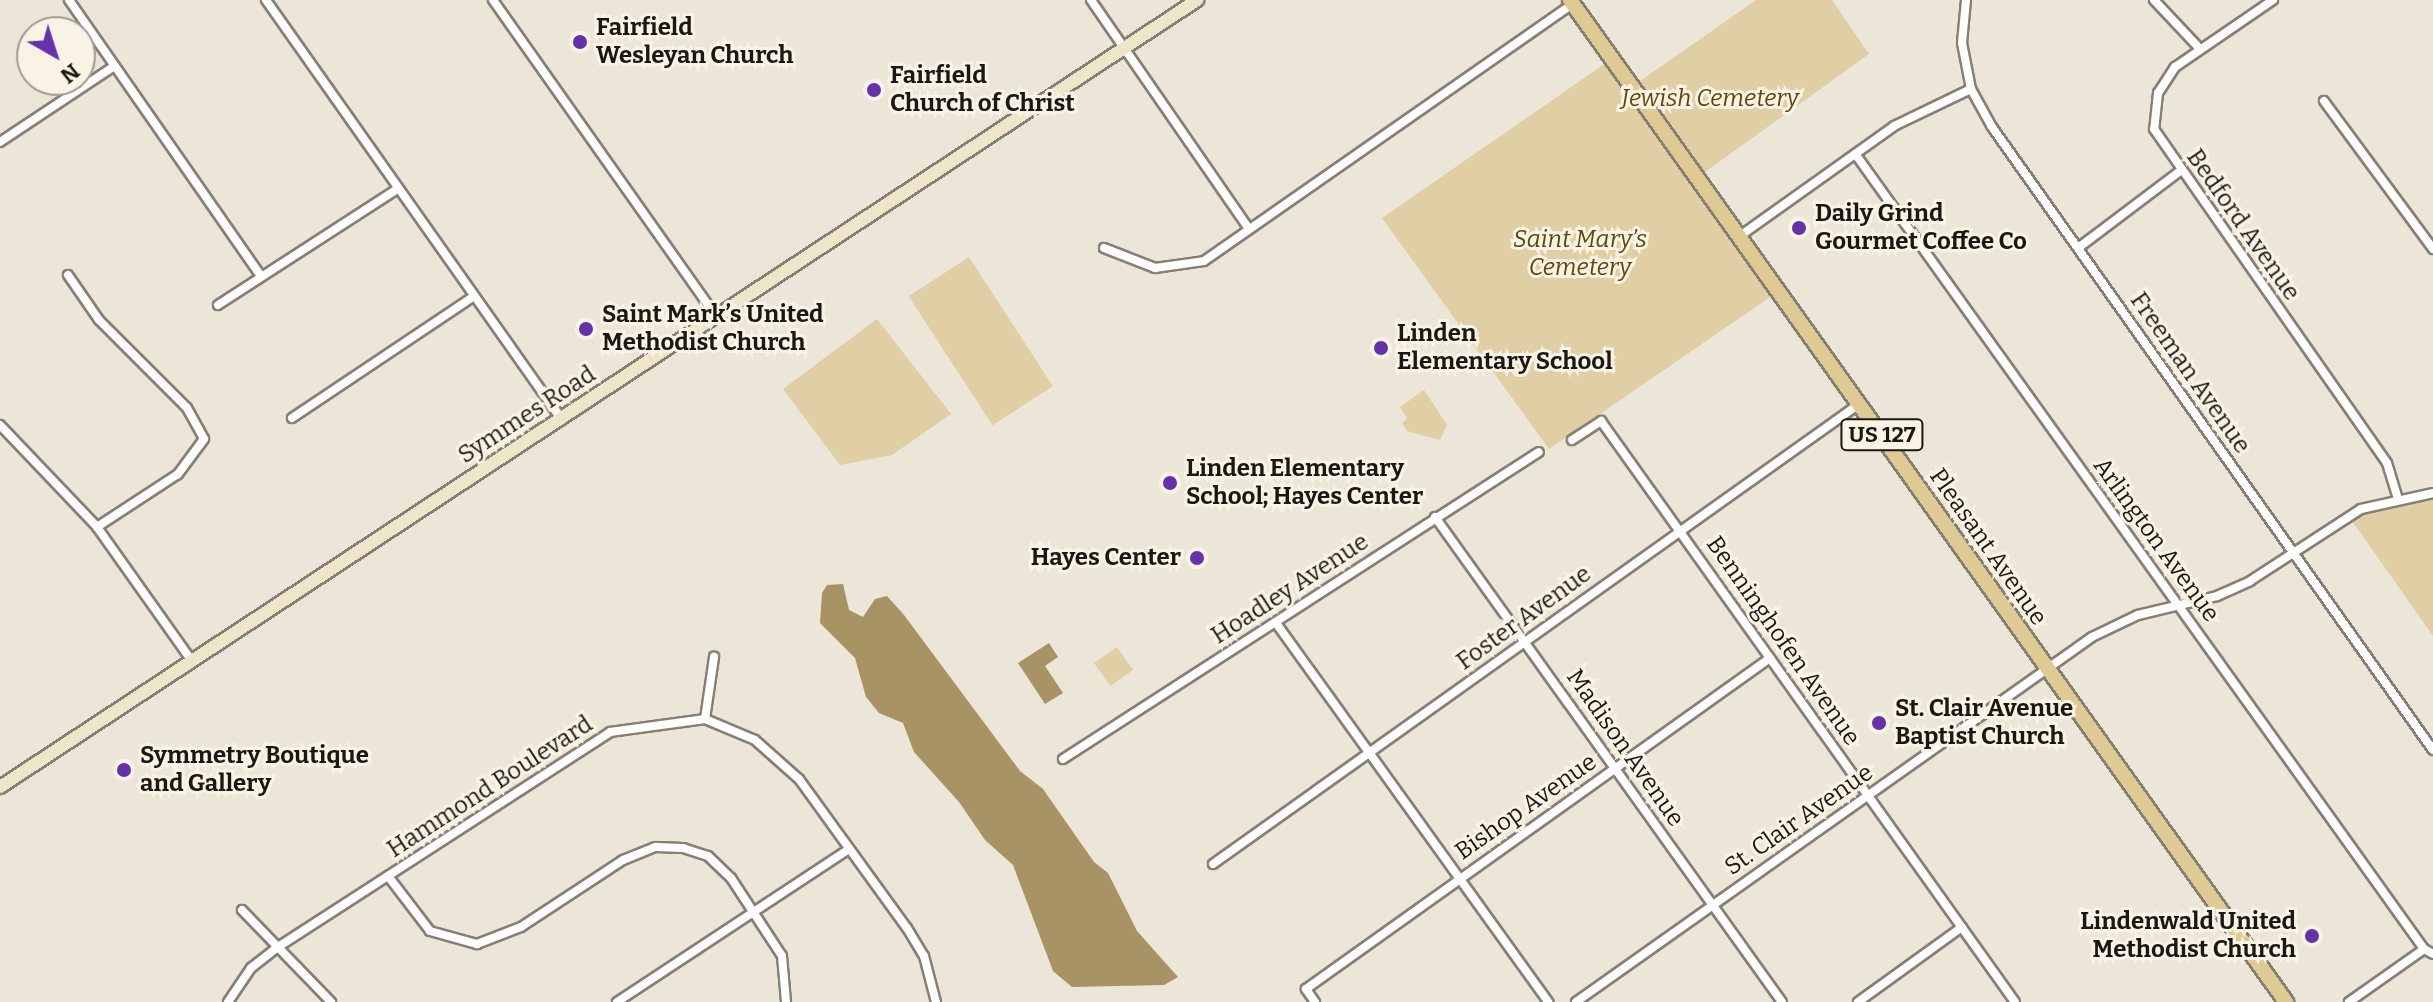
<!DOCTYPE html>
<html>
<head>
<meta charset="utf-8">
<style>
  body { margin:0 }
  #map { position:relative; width:2433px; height:1002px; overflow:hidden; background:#ebe6d8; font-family:Bitter,serif }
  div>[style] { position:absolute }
  .green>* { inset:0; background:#e0cfa5; transform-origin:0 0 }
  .water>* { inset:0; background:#a79363 }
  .roads { filter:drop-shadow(2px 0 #858073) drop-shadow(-2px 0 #858073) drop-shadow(0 2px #858073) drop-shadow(0 -2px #858073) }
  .street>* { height:8px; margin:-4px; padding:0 4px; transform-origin:4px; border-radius:4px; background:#fff }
  .secondary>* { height:12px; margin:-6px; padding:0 6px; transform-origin:6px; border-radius:6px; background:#efe5c9 }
  .primary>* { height:14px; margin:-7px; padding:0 7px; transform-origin:7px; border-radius:7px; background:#dfca93 }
  .dots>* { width:22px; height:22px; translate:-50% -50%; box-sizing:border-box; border:4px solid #f9f3e5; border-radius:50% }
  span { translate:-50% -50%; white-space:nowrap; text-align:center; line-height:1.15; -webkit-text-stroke:6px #f9f3e5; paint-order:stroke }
  .shield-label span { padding:2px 6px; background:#f9f3e5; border:2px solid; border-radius:6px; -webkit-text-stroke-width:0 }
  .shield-label { font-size:22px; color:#1a1813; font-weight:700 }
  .poi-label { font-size:24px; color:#1a1813; font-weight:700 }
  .left { translate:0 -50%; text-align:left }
  .right { translate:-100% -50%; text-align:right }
  .park-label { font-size:24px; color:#5c4809; font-style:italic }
  .street-label { font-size:24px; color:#1a1813 }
  .north { position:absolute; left:16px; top:16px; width:80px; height:80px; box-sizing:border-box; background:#f9f3e5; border:2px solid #a09b91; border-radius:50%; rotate:141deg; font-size:22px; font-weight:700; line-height:32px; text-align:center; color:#1a1813 }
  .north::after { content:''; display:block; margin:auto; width:28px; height:36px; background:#6532aa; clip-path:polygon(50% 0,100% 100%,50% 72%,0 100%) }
</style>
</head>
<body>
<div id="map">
  <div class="green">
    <i style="clip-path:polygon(1756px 0,1832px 0,1869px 54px,1698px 177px,1779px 291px,1549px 449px,1382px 218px,1613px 58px,1633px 86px)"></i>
    <i style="left:969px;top:257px;width:154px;height:72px;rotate:57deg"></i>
    <i style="clip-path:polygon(877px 319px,951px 414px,892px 455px,840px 465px,783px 389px)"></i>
    <i style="clip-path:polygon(1424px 390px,1447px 425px,1440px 440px,1407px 431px,1402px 423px,1407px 418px,1400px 407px)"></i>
    <i style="clip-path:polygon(2433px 493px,2433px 636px,2348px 515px)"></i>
    <i style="left:1117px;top:647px;width:28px;height:28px;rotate:55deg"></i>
  </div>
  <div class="water">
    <i style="clip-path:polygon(843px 584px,849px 610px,863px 617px,875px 599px,887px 596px,904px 615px,1020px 771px,1043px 789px,1094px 862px,1108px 873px,1137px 931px,1178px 977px,1164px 985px,1072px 987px,1053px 971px,1013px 865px,985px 840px,959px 802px,914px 752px,903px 723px,879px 713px,866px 697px,855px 658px,820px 623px,822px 593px,827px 585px)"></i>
    <i style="clip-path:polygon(1049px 643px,1058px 657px,1045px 666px,1063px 693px,1045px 704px,1018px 663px)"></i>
  </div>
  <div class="roads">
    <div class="street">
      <i style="left:69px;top:0;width:336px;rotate:55.2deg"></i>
      <i style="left:266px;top:0;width:514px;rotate:54.83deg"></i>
      <i style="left:493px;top:0;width:387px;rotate:54.8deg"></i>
      <i style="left:1091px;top:0;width:278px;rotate:55.4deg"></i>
      <i style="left:1966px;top:0;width:43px;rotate:95.3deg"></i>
      <i style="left:1962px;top:43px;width:47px;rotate:78.9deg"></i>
      <i style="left:1971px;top:89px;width:43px;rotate:61.1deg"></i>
      <i style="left:1992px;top:127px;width:763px;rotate:54.71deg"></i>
      <i style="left:2154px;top:0;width:67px;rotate:46.8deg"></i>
      <i style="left:2273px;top:0;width:119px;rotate:145.6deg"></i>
      <i style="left:2175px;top:67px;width:31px;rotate:123deg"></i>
      <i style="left:2158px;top:93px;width:36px;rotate:96deg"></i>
      <i style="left:2154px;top:129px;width:407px;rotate:55.1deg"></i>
      <i style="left:2387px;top:463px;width:39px;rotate:73deg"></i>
      <i style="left:2324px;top:101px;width:184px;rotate:53.6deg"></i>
      <i style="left:0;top:142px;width:136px;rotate:-33.6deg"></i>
      <i style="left:1856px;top:155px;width:976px;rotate:54.42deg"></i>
      <i style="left:1740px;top:236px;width:189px;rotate:-35.5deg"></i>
      <i style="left:1894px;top:126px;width:85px;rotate:-25.7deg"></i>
      <i style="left:1104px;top:248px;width:55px;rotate:21.4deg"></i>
      <i style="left:1155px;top:268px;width:49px;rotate:-8.1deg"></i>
      <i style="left:1204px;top:261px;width:451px;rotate:-34.9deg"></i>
      <i style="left:2078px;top:248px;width:126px;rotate:-37deg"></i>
      <i style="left:68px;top:275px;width:55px;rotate:55.4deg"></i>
      <i style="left:99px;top:320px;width:124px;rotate:45deg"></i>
      <i style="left:187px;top:408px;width:35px;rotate:61deg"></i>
      <i style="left:204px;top:439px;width:44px;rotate:126.6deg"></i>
      <i style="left:178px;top:474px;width:97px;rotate:146.8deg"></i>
      <i style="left:218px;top:305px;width:212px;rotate:-32.9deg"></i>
      <i style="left:292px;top:418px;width:218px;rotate:-33.8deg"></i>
      <i style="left:0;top:425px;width:141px;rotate:46.4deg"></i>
      <i style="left:97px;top:527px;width:163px;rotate:54.7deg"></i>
      <i style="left:1572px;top:440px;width:35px;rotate:-33deg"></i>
      <i style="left:1601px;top:421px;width:713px;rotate:54.53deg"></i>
      <i style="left:1435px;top:517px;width:596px;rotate:54.42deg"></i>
      <i style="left:1276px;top:623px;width:467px;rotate:54.3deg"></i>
      <i style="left:705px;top:719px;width:63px;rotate:-81.7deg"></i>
      <i style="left:1063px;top:759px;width:566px;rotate:-32.82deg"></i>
      <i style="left:1213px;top:864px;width:793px;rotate:-35.45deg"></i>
      <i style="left:388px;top:876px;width:69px;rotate:52.6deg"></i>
      <i style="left:430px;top:931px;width:49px;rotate:15.5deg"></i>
      <i style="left:477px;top:944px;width:47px;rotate:-21.1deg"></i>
      <i style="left:521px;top:927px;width:122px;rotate:-33.3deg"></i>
      <i style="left:623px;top:860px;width:35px;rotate:-22deg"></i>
      <i style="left:656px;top:847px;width:27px;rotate:2deg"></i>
      <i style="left:683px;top:848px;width:26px;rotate:18deg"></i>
      <i style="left:708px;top:856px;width:32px;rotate:44deg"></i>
      <i style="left:731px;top:878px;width:93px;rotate:56.8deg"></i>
      <i style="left:782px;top:956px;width:46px;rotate:85deg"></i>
      <i style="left:242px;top:910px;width:128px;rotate:45.9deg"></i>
      <i style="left:228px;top:1002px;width:41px;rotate:-55.9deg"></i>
      <i style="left:251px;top:968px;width:31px;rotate:-38deg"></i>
      <i style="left:275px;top:949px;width:399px;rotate:-32.9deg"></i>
      <i style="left:610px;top:732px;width:96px;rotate:-7.8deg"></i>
      <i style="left:705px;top:719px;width:54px;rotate:22.8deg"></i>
      <i style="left:755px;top:740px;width:59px;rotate:41.6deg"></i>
      <i style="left:799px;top:779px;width:184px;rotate:54.1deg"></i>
      <i style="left:907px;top:928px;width:33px;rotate:59deg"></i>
      <i style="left:924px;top:956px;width:48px;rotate:75.4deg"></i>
      <i style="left:617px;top:1002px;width:278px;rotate:-33.4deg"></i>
      <i style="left:1315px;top:1002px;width:16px;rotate:-125deg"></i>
      <i style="left:1306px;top:989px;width:570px;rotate:-35.5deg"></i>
      <i style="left:1576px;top:1002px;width:632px;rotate:-35.27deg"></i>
      <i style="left:2092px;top:637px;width:51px;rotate:-25.6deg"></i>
      <i style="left:2138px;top:615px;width:81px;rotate:-13.5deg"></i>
      <i style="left:2217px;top:596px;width:36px;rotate:-24deg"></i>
      <i style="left:2250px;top:581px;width:132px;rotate:-33deg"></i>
      <i style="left:2361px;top:509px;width:74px;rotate:-12.5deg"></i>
      <i style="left:1858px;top:1002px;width:128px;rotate:-35.8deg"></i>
      <i style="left:2349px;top:1002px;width:92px;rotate:-35.2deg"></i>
      <i style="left:2424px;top:949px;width:10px;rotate:29deg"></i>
    </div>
    <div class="secondary">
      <i style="left:0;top:787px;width:1433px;rotate:-33.32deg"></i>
    </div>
    <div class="primary">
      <i style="left:1570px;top:0;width:1232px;rotate:54.45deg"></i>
    </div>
  </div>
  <div class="dots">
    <i style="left:580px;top:42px;background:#6532aa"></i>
    <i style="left:874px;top:90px;background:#6532aa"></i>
    <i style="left:1799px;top:228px;background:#6532aa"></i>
    <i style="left:586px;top:329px;background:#6532aa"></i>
    <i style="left:1381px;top:348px;background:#6532aa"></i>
    <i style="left:1170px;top:483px;background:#6532aa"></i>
    <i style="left:1197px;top:558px;background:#6532aa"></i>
    <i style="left:1879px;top:723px;background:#6532aa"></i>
    <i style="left:124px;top:770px;background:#6532aa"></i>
    <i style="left:2312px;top:936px;background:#6532aa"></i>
  </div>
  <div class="shield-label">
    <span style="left:1882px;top:435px">US 127</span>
  </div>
  <div class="poi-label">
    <span class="left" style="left:596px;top:42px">Fairfield<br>Wesleyan Church</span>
    <span class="left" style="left:890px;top:90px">Fairfield<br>Church of Christ</span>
    <span class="left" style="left:1815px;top:228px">Daily Grind<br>Gourmet Coffee Co</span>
    <span class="left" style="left:602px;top:329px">Saint Mark’s United<br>Methodist Church</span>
    <span class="left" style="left:1397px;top:348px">Linden<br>Elementary School</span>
    <span class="left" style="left:1186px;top:483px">Linden Elementary<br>School; Hayes Center</span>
    <span class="right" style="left:1181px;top:558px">Hayes Center</span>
    <span class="left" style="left:1895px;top:723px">St. Clair Avenue<br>Baptist Church</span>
    <span class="left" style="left:140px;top:770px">Symmetry Boutique<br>and Gallery</span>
    <span class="right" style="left:2296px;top:936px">Lindenwald United<br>Methodist Church</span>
  </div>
  <div class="park-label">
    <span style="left:1710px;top:99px">Jewish Cemetery</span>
    <span style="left:1580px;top:254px">Saint Mary’s<br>Cemetery</span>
  </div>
  <div class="street-label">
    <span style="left:2243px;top:225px;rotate:55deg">Bedford Avenue</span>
    <span style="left:2190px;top:373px;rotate:55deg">Freeman Avenue</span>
    <span style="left:527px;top:415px;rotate:-33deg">Symmes Road</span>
    <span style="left:2156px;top:540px;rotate:54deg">Arlington Avenue</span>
    <span style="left:1988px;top:547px;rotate:55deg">Pleasant Avenue</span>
    <span style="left:1290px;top:589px;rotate:-33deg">Hoadley Avenue</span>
    <span style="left:1524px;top:618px;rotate:-36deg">Foster Avenue</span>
    <span style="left:1783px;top:641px;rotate:55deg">Benninghofen Avenue</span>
    <span style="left:1625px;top:748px;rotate:55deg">Madison Avenue</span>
    <span style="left:490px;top:787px;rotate:-33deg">Hammond Boulevard</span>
    <span style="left:1526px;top:807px;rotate:-35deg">Bishop Avenue</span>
    <span style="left:1799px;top:820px;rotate:-35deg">St. Clair Avenue</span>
  </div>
  <div class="north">N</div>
</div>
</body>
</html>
